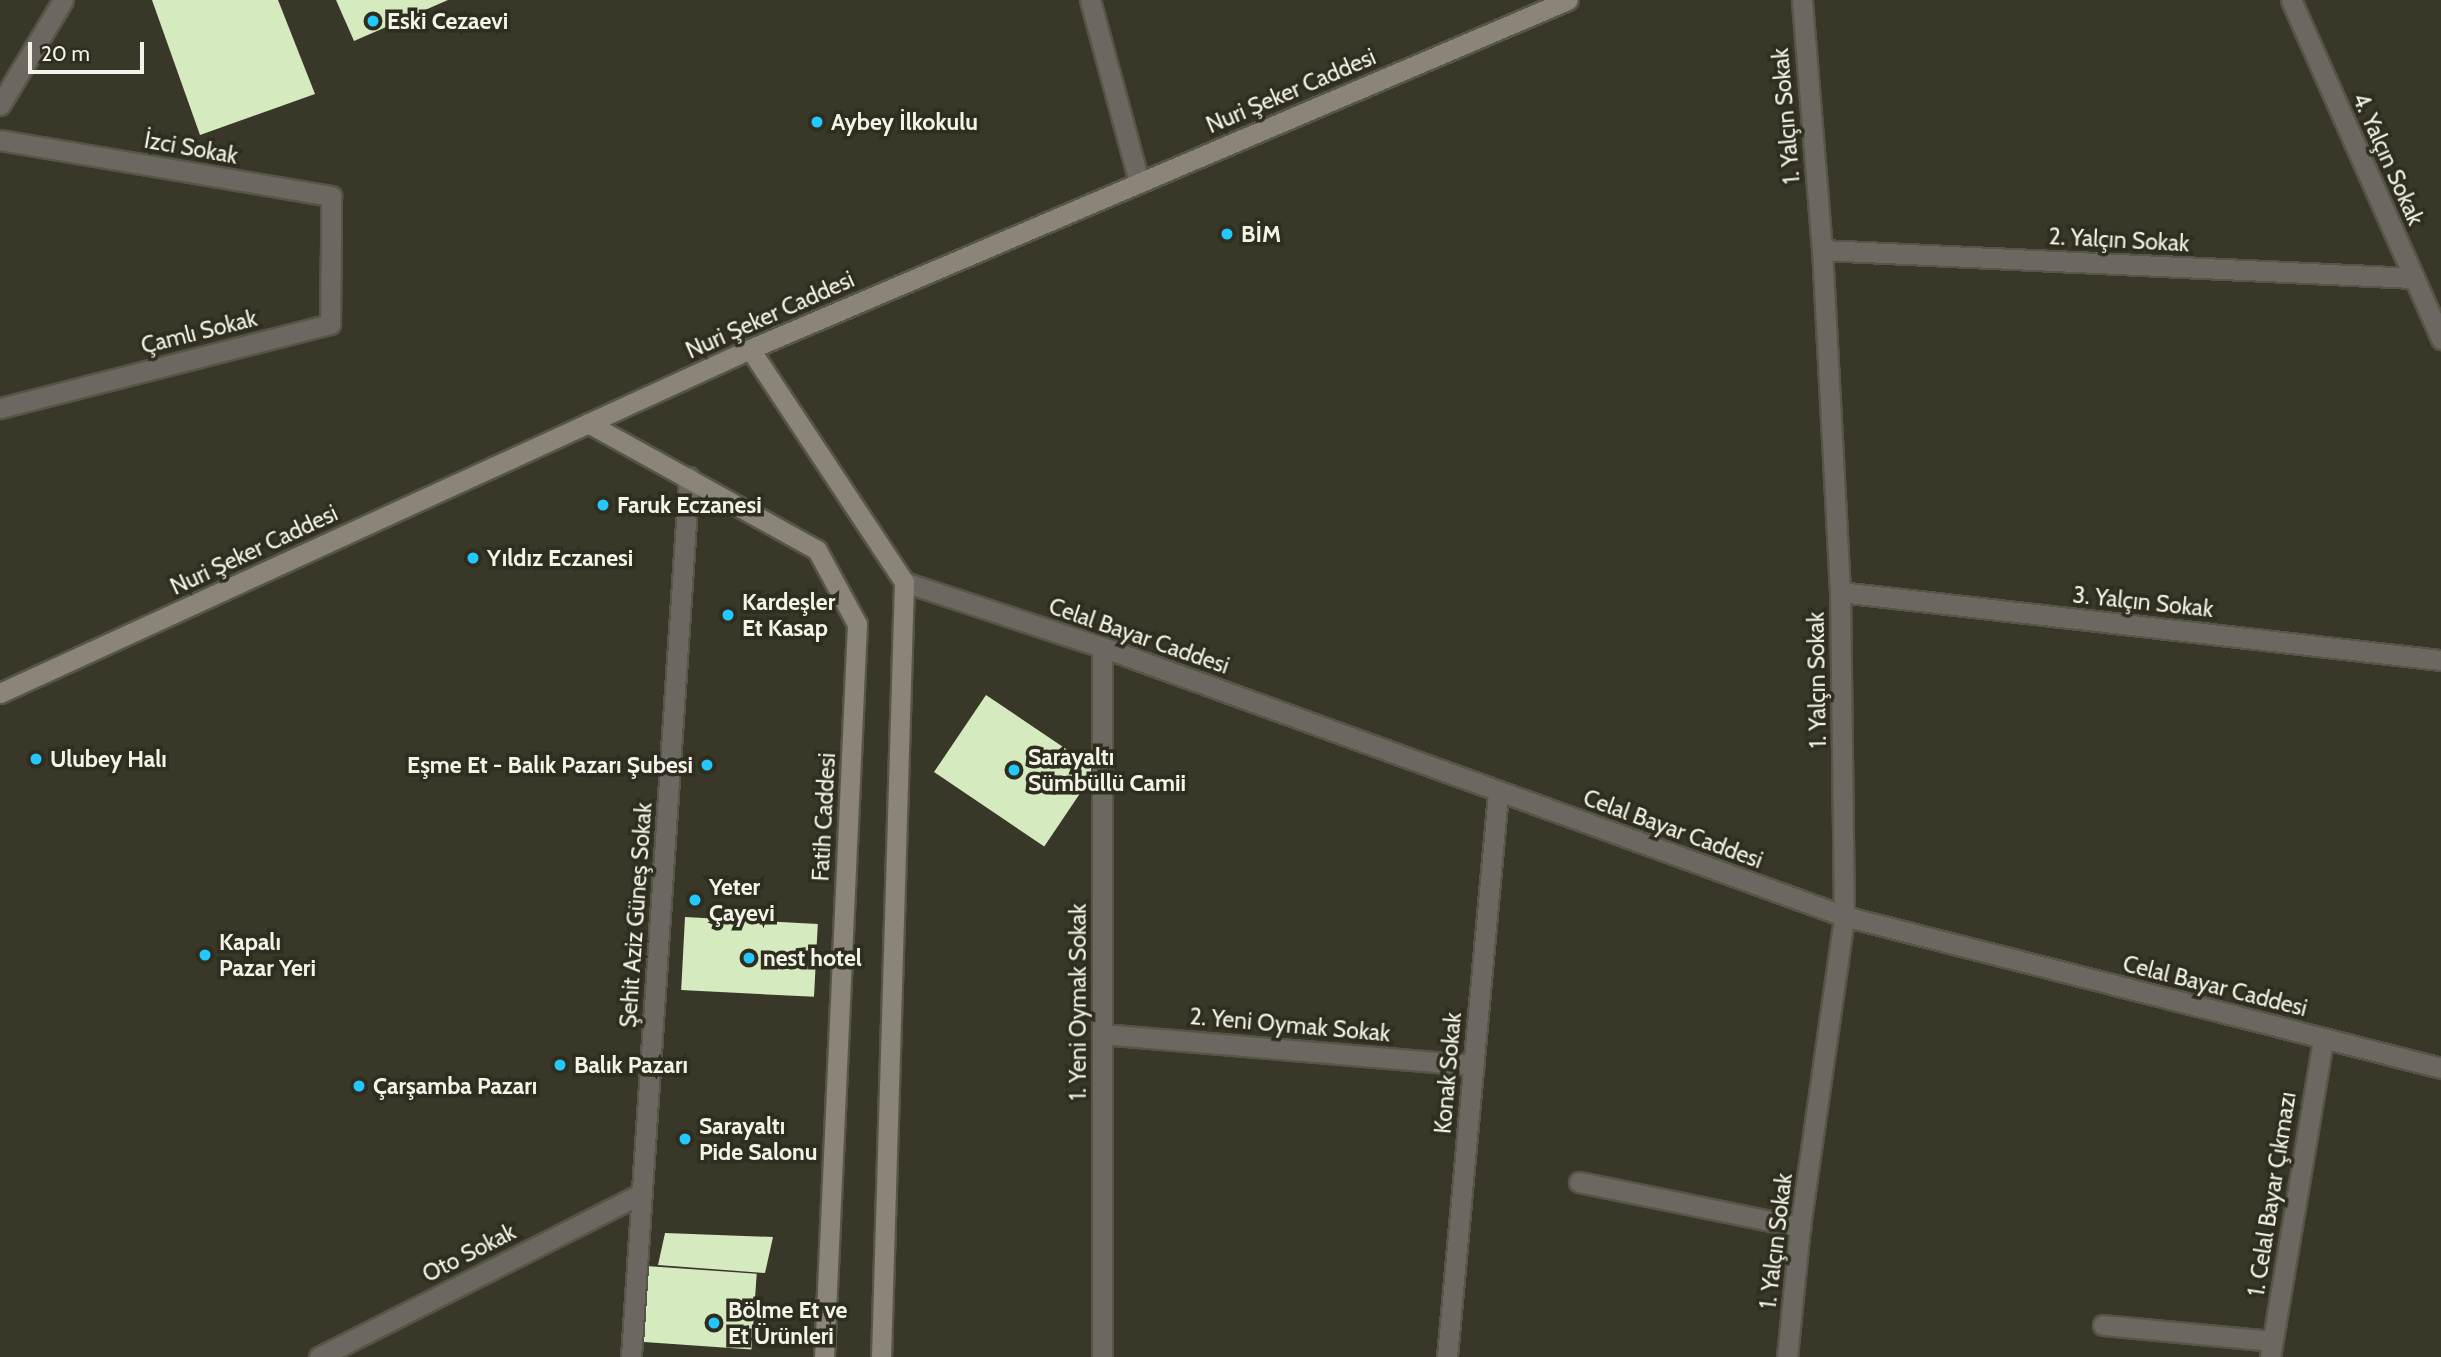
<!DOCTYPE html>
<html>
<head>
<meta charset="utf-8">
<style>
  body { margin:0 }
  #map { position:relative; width:2441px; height:1357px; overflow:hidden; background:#383728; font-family:Cabin,sans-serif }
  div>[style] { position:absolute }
  .building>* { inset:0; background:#d6eac0; transform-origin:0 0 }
  .roads { filter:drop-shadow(2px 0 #565547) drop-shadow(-2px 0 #565547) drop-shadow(0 2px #565547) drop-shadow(0 -2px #565547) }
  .minor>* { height:19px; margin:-9.5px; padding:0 9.5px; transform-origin:9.5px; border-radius:9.5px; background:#6c6861 }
  .tertiary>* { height:19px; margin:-9.5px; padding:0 9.5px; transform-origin:9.5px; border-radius:9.5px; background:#6c6861 }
  .secondary>* { height:19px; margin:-9.5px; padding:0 9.5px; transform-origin:9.5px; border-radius:9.5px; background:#8a8479 }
  .dots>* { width:19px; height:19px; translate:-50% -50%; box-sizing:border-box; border:4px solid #2e2d1e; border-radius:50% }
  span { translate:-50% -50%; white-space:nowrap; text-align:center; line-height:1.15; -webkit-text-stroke:7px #2e2d1e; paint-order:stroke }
  .poi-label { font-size:23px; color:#f4f3ea; font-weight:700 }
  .left { translate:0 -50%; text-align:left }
  .right { translate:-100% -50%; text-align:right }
  .street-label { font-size:23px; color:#f4f3ea }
  .scale { position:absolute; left:28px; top:42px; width:116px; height:32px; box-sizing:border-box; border:4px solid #f4f3ea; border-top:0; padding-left:9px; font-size:21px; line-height:24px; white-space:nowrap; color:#f4f3ea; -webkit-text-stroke:5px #2e2d1e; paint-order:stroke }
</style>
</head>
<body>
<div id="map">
  <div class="building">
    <i style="clip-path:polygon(152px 0,278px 0,315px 94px,200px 135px)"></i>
    <i style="clip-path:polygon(336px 0,448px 0,354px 41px)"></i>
    <i style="left:986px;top:695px;width:133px;height:93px;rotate:34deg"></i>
    <i style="left:685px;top:917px;width:133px;height:73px;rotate:3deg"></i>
    <i style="clip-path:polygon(665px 1233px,773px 1237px,765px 1273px,658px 1265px)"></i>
    <i style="left:646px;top:1266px;width:111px;height:76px;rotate:4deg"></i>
  </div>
  <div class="roads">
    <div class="minor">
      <i style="left:1090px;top:0;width:188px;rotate:74.9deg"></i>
      <i style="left:2291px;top:0;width:371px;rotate:66.1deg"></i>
      <i style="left:0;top:105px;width:122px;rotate:-59deg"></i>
      <i style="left:0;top:140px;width:336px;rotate:9.6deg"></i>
      <i style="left:331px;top:196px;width:45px;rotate:90deg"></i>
      <i style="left:331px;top:241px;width:83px;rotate:90.7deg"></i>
      <i style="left:330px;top:324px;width:341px;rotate:165.7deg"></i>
      <i style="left:1822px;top:250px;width:593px;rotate:2.71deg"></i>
      <i style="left:1840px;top:592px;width:605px;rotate:6.46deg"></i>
      <i style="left:1102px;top:1034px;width:373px;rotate:4.8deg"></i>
      <i style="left:1579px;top:1182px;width:226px;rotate:11.5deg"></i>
      <i style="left:2103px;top:1325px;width:170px;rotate:5.4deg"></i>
      <i style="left:319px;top:1357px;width:362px;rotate:-26.9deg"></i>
      <i style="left:631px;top:1357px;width:882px;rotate:-86.23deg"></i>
      <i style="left:1102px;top:1357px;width:710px;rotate:-90deg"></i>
      <i style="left:1447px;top:1357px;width:566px;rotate:-84.83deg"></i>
      <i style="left:1787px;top:1357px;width:131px;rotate:-84.3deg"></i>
      <i style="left:1800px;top:1227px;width:314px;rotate:-81.9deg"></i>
      <i style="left:1844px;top:916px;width:324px;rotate:-90.7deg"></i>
      <i style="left:1840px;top:592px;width:342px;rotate:-93deg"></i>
      <i style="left:1822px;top:250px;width:251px;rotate:-94.6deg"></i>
      <i style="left:2270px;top:1357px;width:322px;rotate:-80.5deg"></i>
    </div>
    <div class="tertiary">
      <i style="left:904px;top:582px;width:208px;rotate:18.2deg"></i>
      <i style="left:1102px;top:647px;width:789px;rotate:19.93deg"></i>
      <i style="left:1844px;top:916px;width:616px;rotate:14.28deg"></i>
    </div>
    <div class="secondary">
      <i style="left:750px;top:349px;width:279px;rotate:56.5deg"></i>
      <i style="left:904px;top:582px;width:775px;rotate:91.7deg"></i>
      <i style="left:588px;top:423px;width:262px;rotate:29deg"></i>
      <i style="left:817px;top:550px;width:84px;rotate:61.6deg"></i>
      <i style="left:857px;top:624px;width:734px;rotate:92.58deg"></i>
      <i style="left:0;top:693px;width:825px;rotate:-24.64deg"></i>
      <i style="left:750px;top:349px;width:889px;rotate:-23.11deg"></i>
    </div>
  </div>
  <div class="dots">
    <i style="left:373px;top:21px;background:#23c9fe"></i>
    <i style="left:817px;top:122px;background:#23c9fe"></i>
    <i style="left:1227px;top:234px;background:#23c9fe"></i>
    <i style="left:603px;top:505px;background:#23c9fe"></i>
    <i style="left:473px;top:558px;background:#23c9fe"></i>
    <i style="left:728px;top:615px;background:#23c9fe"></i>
    <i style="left:36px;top:759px;background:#23c9fe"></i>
    <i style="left:707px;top:765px;background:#23c9fe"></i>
    <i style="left:1014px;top:770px;background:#23c9fe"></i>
    <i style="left:695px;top:900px;background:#23c9fe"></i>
    <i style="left:205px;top:955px;background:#23c9fe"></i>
    <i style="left:749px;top:958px;background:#23c9fe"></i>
    <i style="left:560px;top:1065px;background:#23c9fe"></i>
    <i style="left:359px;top:1086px;background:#23c9fe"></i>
    <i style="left:685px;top:1139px;background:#23c9fe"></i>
    <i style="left:714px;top:1323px;background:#23c9fe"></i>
  </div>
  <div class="poi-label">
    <span class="left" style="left:387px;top:21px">Eski Cezaevi</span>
    <span class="left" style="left:831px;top:122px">Aybey İlkokulu</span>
    <span class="left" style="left:1241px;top:234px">BİM</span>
    <span class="left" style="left:617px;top:505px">Faruk Eczanesi</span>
    <span class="left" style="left:487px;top:558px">Yıldız Eczanesi</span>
    <span class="left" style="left:742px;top:615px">Kardeşler<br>Et Kasap</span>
    <span class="left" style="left:1028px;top:770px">Sarayaltı<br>Sümbüllü Camii</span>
    <span class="left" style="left:50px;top:759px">Ulubey Halı</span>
    <span class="right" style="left:693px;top:765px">Eşme Et - Balık Pazarı Şubesi</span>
    <span class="left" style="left:709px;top:900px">Yeter<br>Çayevi</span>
    <span class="left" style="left:219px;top:955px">Kapalı<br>Pazar Yeri</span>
    <span class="left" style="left:763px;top:958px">nest hotel</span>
    <span class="left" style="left:574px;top:1065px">Balık Pazarı</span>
    <span class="left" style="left:373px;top:1086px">Çarşamba Pazarı</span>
    <span class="left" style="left:699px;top:1139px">Sarayaltı<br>Pide Salonu</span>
    <span class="left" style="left:728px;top:1323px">Bölme Et ve<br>Et Ürünleri</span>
  </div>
  <div class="street-label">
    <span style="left:1291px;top:91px;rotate:-23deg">Nuri Şeker Caddesi</span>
    <span style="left:1786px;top:116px;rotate:-95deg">1. Yalçın Sokak</span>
    <span style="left:191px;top:148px;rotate:10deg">İzci Sokak</span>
    <span style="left:2388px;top:159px;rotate:66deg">4. Yalçın Sokak</span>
    <span style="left:2119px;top:240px;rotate:3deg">2. Yalçın Sokak</span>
    <span style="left:770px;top:315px;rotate:-24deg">Nuri Şeker Caddesi</span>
    <span style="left:199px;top:332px;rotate:-14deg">Çamlı Sokak</span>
    <span style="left:254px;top:550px;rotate:-25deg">Nuri Şeker Caddesi</span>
    <span style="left:2143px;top:602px;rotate:6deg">3. Yalçın Sokak</span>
    <span style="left:1139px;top:636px;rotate:19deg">Celal Bayar Caddesi</span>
    <span style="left:1817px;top:680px;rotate:-91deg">1. Yalçın Sokak</span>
    <span style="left:824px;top:817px;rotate:-87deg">Fatih Caddesi</span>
    <span style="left:1673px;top:829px;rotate:20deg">Celal Bayar Caddesi</span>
    <span style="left:636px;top:915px;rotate:-86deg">Şehit Aziz Güneş Sokak</span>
    <span style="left:2215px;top:986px;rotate:14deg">Celal Bayar Caddesi</span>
    <span style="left:1078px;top:1002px;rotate:-90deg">1. Yeni Oymak Sokak</span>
    <span style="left:1290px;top:1025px;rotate:5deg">2. Yeni Oymak Sokak</span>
    <span style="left:1448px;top:1073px;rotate:-85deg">Konak Sokak</span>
    <span style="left:2272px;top:1194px;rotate:-81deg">1. Celal Bayar Çıkmazı</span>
    <span style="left:1776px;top:1241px;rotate:-83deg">1. Yalçın Sokak</span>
    <span style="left:469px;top:1253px;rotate:-27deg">Oto Sokak</span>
  </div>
  <div class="scale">20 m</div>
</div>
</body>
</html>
